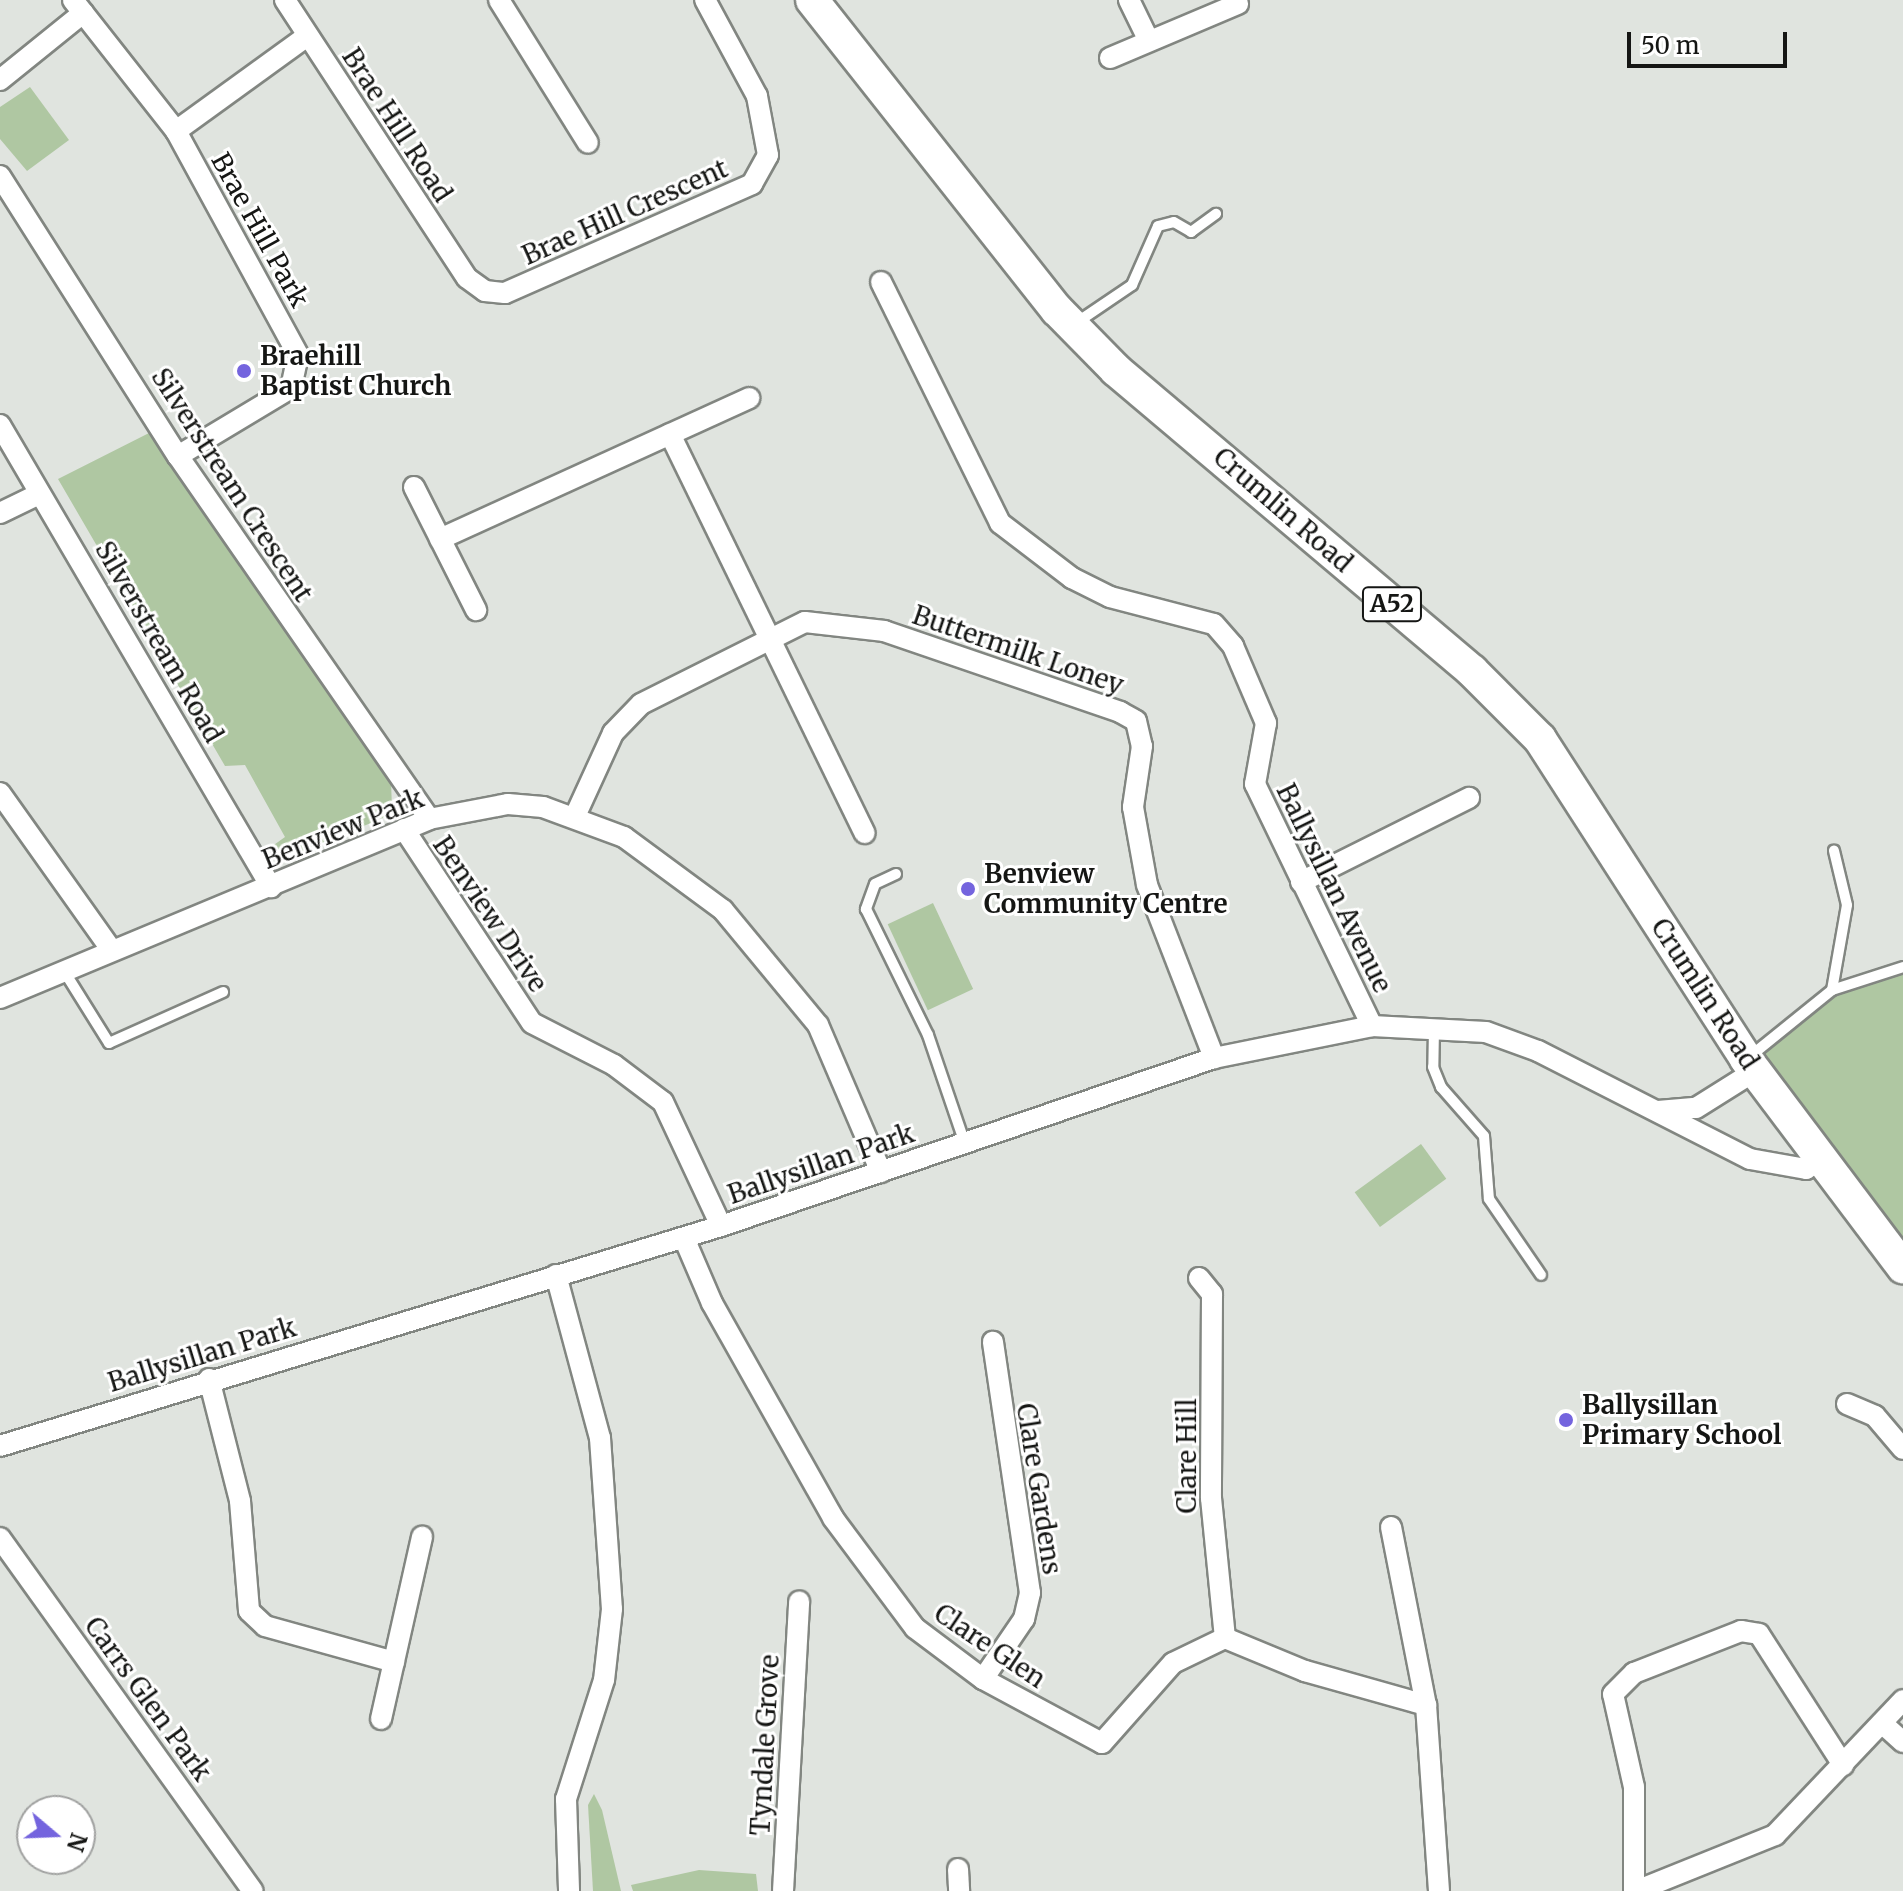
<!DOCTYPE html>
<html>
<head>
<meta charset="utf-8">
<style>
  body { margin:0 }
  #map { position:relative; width:1903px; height:1891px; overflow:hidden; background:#e0e4df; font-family:Merriweather,serif }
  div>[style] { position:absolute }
  .green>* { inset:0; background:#afc7a2; transform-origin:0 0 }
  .roads { filter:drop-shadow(2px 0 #828681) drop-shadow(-2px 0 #828681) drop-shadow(0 2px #828681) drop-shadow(0 -2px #828681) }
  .lane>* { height:10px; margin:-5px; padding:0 5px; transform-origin:5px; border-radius:5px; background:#fff }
  .street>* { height:20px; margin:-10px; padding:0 10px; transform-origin:10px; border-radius:10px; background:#fff }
  .primary>* { height:32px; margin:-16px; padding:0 16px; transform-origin:16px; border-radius:16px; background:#fff }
  .dots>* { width:22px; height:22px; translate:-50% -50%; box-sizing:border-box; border:4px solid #fff; border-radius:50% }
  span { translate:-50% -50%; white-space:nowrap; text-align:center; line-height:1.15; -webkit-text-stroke:6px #fff; paint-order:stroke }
  .shield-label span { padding:2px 6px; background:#fff; border:2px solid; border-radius:6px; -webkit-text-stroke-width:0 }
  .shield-label { font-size:24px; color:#151614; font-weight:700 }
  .street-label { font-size:26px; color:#151614 }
  .poi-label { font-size:26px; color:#151614; font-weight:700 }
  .left { translate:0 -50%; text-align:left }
  .north { position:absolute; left:16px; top:1795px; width:80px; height:80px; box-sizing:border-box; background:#fff; border:2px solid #a1a2a1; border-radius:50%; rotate:109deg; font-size:22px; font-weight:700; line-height:32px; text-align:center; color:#151614 }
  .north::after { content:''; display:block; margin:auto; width:28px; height:36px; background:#7464de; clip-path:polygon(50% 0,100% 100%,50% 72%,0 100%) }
  .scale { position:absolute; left:1627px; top:32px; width:160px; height:36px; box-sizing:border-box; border:4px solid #151614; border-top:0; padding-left:10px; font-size:24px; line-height:28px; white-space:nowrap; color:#151614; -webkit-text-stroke:6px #fff; paint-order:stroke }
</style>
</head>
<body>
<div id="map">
  <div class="green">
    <i style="clip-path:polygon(30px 87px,69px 140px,27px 171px,0 139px,0 107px)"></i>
    <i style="clip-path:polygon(153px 431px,391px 781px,392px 809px,383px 818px,291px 856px,271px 847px,285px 837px,245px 765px,225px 766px,58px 479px)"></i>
    <i style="left:933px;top:903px;width:95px;height:50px;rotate:65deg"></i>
    <i style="clip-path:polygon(1903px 965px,1903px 1274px,1806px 1169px,1746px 1059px,1832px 990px)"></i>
    <i style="left:1421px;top:1144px;width:43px;height:82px;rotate:54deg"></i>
    <i style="clip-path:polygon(594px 1794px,602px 1810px,621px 1891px,593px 1891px,588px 1805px)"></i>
    <i style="clip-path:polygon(699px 1870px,756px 1874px,758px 1891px,633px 1891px,631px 1885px)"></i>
  </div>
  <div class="roads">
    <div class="lane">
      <i style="left:1076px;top:323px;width:68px;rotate:-34.2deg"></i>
      <i style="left:1132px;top:285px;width:64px;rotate:-66.2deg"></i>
      <i style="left:1158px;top:226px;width:16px;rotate:-14deg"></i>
      <i style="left:1174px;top:222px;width:20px;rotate:30deg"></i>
      <i style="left:1191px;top:232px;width:31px;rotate:-36deg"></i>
      <i style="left:896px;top:874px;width:23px;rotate:155deg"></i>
      <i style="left:875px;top:884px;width:27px;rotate:110deg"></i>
      <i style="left:866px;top:909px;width:140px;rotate:63.8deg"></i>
      <i style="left:928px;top:1035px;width:112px;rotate:71.2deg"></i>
      <i style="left:64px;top:971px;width:85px;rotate:58deg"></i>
      <i style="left:109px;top:1043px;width:125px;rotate:-24.1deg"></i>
      <i style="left:1832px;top:990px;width:75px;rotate:-17.9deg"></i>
      <i style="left:1434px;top:1028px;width:39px;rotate:91deg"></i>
      <i style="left:1433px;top:1067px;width:22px;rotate:68deg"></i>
      <i style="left:1441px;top:1087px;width:65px;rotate:48.7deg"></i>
      <i style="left:1484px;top:1136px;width:63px;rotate:85.5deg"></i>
      <i style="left:1489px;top:1199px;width:92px;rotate:55.6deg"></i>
      <i style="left:1748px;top:1058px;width:108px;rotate:-39deg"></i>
      <i style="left:1832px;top:990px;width:86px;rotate:-80deg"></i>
      <i style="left:1847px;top:905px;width:56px;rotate:-103.5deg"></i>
    </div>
    <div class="street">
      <i style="left:73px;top:0;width:167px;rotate:51.8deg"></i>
      <i style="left:176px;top:131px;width:255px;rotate:61.4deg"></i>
      <i style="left:298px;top:355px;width:34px;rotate:102deg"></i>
      <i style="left:291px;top:388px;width:132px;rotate:149deg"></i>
      <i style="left:285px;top:0;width:332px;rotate:56.8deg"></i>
      <i style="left:467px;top:278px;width:22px;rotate:36deg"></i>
      <i style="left:485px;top:291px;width:20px;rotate:6deg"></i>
      <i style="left:505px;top:293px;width:270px;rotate:-23.8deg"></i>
      <i style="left:752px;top:184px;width:33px;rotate:-61deg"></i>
      <i style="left:768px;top:155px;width:60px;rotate:-100.6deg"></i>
      <i style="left:757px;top:96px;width:109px;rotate:-118.4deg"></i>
      <i style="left:499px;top:0;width:168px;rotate:58.1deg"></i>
      <i style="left:1129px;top:0;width:43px;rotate:64deg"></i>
      <i style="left:1110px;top:58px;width:139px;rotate:-22.9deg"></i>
      <i style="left:0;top:80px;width:107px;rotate:-38.9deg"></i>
      <i style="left:176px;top:131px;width:162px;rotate:-35.9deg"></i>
      <i style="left:0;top:176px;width:332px;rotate:57.6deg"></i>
      <i style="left:178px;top:456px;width:441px;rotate:55.3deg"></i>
      <i style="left:881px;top:282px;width:269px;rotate:63.7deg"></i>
      <i style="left:1000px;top:523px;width:91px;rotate:37.4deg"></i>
      <i style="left:1072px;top:578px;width:42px;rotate:26.6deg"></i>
      <i style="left:1110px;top:597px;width:107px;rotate:14.6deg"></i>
      <i style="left:1214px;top:624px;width:29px;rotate:49deg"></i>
      <i style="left:1233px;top:646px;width:84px;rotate:66.8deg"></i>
      <i style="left:1266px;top:723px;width:62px;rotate:100.2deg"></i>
      <i style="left:1255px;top:784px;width:269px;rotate:64.2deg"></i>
      <i style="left:0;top:425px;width:536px;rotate:59.6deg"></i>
      <i style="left:670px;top:434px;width:444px;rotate:64deg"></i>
      <i style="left:414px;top:487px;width:138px;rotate:63.2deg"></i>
      <i style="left:0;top:513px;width:43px;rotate:-26deg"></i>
      <i style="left:440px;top:539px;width:340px;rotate:-24.5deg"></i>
      <i style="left:0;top:793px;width:191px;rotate:54.6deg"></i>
      <i style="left:576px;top:814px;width:89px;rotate:-65.4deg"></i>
      <i style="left:613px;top:733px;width:40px;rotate:-46deg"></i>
      <i style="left:641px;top:704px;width:183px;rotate:-26.6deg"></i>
      <i style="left:805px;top:622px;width:80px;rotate:6.5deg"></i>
      <i style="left:884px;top:631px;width:250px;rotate:18.9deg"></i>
      <i style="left:1120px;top:712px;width:18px;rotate:29deg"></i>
      <i style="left:1136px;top:721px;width:26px;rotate:77deg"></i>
      <i style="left:1142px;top:746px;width:62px;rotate:98.4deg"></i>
      <i style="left:1133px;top:807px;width:79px;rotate:79.8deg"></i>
      <i style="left:1147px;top:885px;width:186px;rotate:68.8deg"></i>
      <i style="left:404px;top:829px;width:232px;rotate:56.6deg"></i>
      <i style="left:532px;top:1023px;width:92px;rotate:27.1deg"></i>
      <i style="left:614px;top:1065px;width:61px;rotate:37.1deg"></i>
      <i style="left:663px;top:1102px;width:137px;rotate:64.9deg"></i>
      <i style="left:1301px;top:882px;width:188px;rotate:-26.6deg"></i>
      <i style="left:0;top:998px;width:465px;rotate:-22.6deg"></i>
      <i style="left:429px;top:819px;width:80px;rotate:-10.8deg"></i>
      <i style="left:508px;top:804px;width:35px;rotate:5deg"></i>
      <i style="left:543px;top:807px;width:86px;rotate:20.3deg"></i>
      <i style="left:624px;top:837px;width:123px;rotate:36.4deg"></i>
      <i style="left:723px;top:910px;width:149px;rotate:50.4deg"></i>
      <i style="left:818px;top:1025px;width:160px;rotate:66.8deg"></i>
      <i style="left:1658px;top:1111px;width:38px;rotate:-5deg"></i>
      <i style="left:1696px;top:1108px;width:70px;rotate:-32.1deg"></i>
      <i style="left:684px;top:1238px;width:71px;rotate:66.7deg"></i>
      <i style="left:712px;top:1303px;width:247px;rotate:60.6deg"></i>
      <i style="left:833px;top:1518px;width:137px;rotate:53.3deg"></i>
      <i style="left:915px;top:1628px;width:85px;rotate:36.9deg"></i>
      <i style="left:983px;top:1679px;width:135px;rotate:28.3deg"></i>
      <i style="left:1102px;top:1743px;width:107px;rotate:-48.4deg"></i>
      <i style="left:1173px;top:1663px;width:58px;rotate:-25.7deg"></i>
      <i style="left:1225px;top:1638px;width:87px;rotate:22.4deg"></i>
      <i style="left:1305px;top:1671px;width:126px;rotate:15.7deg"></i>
      <i style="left:556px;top:1275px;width:169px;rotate:74.9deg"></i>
      <i style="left:600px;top:1438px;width:171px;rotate:86deg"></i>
      <i style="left:612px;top:1609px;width:71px;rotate:96.4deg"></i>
      <i style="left:604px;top:1680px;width:125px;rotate:107.7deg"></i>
      <i style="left:566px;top:1799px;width:92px;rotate:88.1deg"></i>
      <i style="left:1199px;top:1278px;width:21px;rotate:51deg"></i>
      <i style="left:1212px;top:1294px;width:204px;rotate:90.3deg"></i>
      <i style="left:1211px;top:1498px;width:141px;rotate:84.3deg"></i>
      <i style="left:209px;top:1379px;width:126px;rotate:75.7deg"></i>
      <i style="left:240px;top:1501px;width:110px;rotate:85.3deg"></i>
      <i style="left:249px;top:1611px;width:22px;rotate:43deg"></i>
      <i style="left:265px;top:1626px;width:134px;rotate:15.6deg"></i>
      <i style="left:1847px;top:1404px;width:30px;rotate:23deg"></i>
      <i style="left:1875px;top:1416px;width:43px;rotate:49.7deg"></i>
      <i style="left:0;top:1446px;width:754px;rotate:-16.97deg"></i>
      <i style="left:721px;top:1226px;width:521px;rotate:-18.82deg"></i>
      <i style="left:1214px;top:1058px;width:161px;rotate:-11.4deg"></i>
      <i style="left:1372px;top:1026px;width:114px;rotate:3deg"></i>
      <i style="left:1486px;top:1032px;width:55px;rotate:20.1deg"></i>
      <i style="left:1538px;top:1051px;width:238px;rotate:27deg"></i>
      <i style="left:1750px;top:1159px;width:57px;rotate:10.1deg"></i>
      <i style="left:1806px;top:1169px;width:14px;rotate:-34deg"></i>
      <i style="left:1391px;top:1527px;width:181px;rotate:78.9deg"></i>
      <i style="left:1426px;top:1705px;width:186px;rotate:86deg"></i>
      <i style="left:0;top:1538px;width:434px;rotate:54.4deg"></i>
      <i style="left:983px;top:1679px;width:73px;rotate:-55.7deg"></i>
      <i style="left:1024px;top:1619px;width:27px;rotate:-77deg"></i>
      <i style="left:1030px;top:1593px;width:254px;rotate:-98.4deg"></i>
      <i style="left:381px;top:1719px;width:187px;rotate:-77.3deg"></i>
      <i style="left:1883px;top:1724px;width:27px;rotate:42deg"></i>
      <i style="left:958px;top:1869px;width:22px;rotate:87deg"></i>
      <i style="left:783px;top:1891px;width:290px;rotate:-86.8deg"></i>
      <i style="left:1634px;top:1891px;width:104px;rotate:-90deg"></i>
      <i style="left:1634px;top:1787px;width:95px;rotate:-102.7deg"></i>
      <i style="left:1613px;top:1694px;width:30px;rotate:-45deg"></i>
      <i style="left:1634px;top:1673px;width:115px;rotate:-21.4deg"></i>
      <i style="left:1741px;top:1631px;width:18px;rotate:9deg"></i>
      <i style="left:1759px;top:1634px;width:156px;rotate:57.3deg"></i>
      <i style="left:1636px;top:1891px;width:150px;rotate:-21.9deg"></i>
      <i style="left:1775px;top:1835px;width:186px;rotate:-46.5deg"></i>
    </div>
    <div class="primary">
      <i style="left:812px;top:0;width:395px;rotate:51.7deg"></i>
      <i style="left:1057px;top:310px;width:84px;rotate:45.5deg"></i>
      <i style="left:1116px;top:370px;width:466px;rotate:40.2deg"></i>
      <i style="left:1472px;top:671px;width:96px;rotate:45deg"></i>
      <i style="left:1540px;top:739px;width:381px;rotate:57.2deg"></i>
      <i style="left:1746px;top:1059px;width:261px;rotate:53deg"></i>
    </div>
  </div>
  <div class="dots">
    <i style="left:244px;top:371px;background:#7464de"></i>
    <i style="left:968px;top:889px;background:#7464de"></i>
    <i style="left:1566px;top:1420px;background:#7464de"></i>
  </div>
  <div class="shield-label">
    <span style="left:1392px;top:604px">A52</span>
  </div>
  <div class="street-label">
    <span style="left:397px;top:125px;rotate:57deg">Brae Hill Road</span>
    <span style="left:625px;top:212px;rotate:-24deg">Brae Hill Crescent</span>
    <span style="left:260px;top:230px;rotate:61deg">Brae Hill Park</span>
    <span style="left:232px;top:485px;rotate:57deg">Silverstream Crescent</span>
    <span style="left:1283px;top:510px;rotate:41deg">Crumlin Road</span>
    <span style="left:159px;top:642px;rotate:60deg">Silverstream Road</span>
    <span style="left:1018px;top:650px;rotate:19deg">Buttermilk Loney</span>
    <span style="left:343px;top:829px;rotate:-22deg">Benview Park</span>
    <span style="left:1334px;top:888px;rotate:64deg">Ballysillan Avenue</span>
    <span style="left:490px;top:914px;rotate:56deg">Benview Drive</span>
    <span style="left:1705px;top:994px;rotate:57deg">Crumlin Road</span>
    <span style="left:821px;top:1164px;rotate:-19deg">Ballysillan Park</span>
    <span style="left:202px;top:1355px;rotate:-17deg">Ballysillan Park</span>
    <span style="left:1187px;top:1456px;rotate:-90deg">Clare Hill</span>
    <span style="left:1039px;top:1489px;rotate:81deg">Clare Gardens</span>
    <span style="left:990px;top:1646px;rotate:34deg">Clare Glen</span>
    <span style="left:148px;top:1699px;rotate:54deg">Carrs Glen Park</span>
    <span style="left:765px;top:1745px;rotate:-87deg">Tyndale Grove</span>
  </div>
  <div class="poi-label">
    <span class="left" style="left:260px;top:371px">Braehill<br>Baptist Church</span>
    <span class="left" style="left:984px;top:889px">Benview<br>Community Centre</span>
    <span class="left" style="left:1582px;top:1420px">Ballysillan<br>Primary School</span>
  </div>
  <div class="north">N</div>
  <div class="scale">50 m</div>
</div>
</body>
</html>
